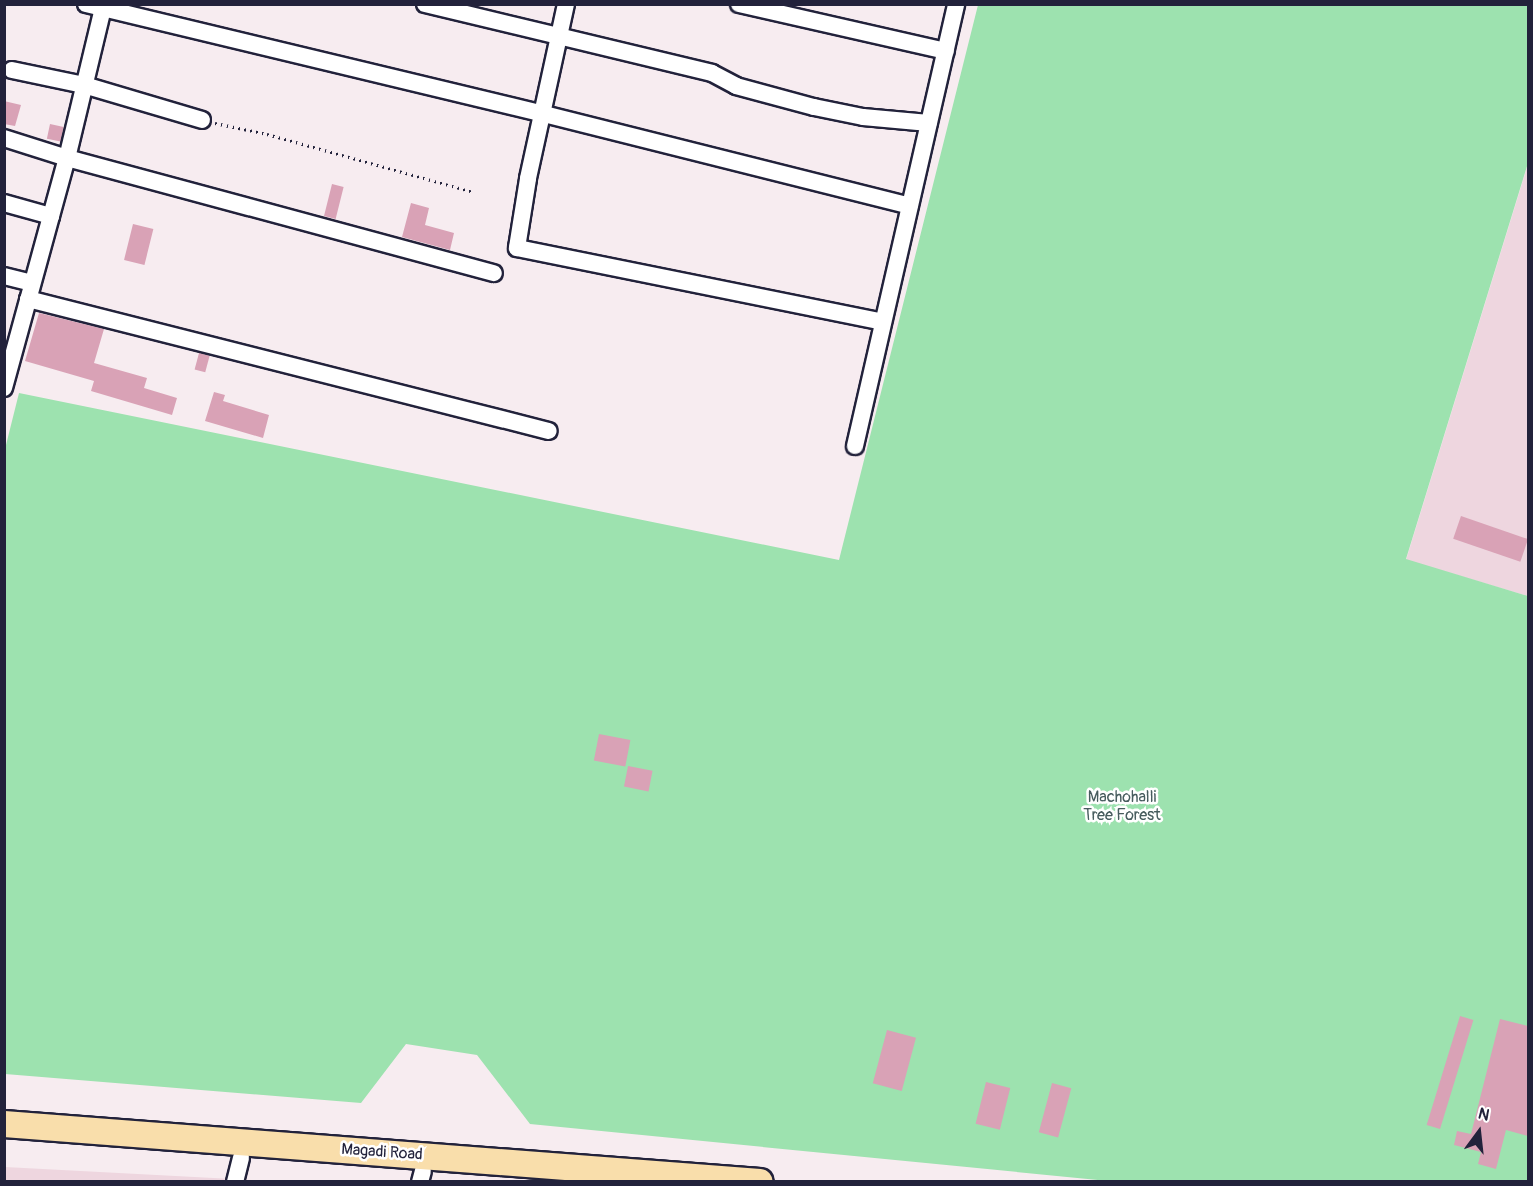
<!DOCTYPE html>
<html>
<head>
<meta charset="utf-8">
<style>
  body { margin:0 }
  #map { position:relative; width:1533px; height:1186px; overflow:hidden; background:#f7ecf0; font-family:Pangolin,sans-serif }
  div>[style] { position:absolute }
  .built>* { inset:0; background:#eed6df }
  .green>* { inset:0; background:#9de2af }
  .building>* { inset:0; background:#d9a2b6; transform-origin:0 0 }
  .path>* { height:3px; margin-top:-1.5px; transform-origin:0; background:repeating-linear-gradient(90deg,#22223b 0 1.5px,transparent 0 6px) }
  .roads { filter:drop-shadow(2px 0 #22223b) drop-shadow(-2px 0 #22223b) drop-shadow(0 2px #22223b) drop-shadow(0 -2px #22223b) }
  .street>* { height:16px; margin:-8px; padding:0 8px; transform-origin:8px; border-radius:8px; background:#fff }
  .primary>* { height:26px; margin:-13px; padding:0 13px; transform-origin:13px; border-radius:13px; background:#f9deab }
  span { translate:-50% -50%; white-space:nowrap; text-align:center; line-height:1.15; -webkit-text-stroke:5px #fff; paint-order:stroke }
  .park-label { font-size:16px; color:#475c5e }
  .street-label { font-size:16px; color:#22223b }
  .frame { position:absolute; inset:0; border:6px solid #22223b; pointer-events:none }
  .north { position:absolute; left:1449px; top:1102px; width:60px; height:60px; -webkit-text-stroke:4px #fff; paint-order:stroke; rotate:15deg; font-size:16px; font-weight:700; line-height:24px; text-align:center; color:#22223b }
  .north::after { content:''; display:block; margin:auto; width:21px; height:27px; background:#22223b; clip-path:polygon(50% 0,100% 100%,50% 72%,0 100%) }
</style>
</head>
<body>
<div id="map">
  <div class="built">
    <i style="clip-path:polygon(1528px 164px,1528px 596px,1406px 560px)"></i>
    <i style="clip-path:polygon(5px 1167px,269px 1181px,5px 1181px)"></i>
  </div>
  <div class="green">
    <i style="clip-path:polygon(978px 5px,1528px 5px,1528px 163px,1406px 559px,1528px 596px,1528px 1181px,1108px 1181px,530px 1124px,477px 1055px,406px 1044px,361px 1103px,5px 1074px,4px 453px,19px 393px,839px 560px)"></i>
  </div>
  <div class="building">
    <i style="clip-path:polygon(4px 101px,21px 105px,15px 126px,4px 124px)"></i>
    <i style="left:50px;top:124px;width:14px;height:15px;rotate:12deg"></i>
    <i style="left:332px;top:184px;width:12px;height:33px;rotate:14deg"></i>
    <i style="clip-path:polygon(411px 203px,429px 208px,425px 225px,454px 233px,450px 250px,402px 237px)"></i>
    <i style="left:133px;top:224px;width:21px;height:37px;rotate:14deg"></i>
    <i style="clip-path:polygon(39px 313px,104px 329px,94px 363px,147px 378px,144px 388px,177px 398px,172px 415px,91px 391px,94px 381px,25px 361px)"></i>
    <i style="left:199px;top:353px;width:11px;height:17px;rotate:15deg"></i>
    <i style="clip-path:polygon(214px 392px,225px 395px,223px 401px,269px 415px,263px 438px,205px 421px)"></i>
    <i style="left:1461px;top:516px;width:71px;height:24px;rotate:19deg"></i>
    <i style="left:599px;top:734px;width:32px;height:27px;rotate:11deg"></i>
    <i style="left:628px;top:766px;width:25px;height:21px;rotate:11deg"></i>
    <i style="left:1460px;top:1016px;width:14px;height:114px;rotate:17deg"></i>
    <i style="clip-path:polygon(1500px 1019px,1528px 1026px,1528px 1136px,1506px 1130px,1496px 1169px,1478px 1164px,1481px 1152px,1454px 1145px,1457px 1131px,1471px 1134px)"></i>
    <i style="left:887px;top:1030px;width:30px;height:55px;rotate:15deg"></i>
    <i style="left:986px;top:1082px;width:25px;height:43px;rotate:14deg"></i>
    <i style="left:1052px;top:1083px;width:20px;height:51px;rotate:15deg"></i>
  </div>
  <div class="path">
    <i style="left:215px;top:123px;width:53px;rotate:11.9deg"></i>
    <i style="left:267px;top:134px;width:214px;rotate:15.7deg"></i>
  </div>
  <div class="roads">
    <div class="street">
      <i style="left:86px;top:4px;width:471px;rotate:13.5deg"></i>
      <i style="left:544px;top:114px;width:377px;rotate:14.1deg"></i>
      <i style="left:425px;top:4px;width:295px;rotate:13.5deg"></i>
      <i style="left:712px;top:73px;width:27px;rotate:28deg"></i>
      <i style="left:736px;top:86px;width:81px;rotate:15.1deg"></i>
      <i style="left:814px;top:107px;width:50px;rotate:11.5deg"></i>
      <i style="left:863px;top:117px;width:66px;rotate:5.2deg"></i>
      <i style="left:566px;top:4px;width:179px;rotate:102.3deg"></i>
      <i style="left:528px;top:179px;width:70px;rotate:99.1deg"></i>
      <i style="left:517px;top:248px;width:373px;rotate:11.4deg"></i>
      <i style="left:739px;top:4px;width:212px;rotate:12.8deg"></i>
      <i style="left:12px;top:70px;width:74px;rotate:11.8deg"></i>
      <i style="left:84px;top:85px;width:123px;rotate:16.5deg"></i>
      <i style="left:4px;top:138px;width:66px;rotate:17.6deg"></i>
      <i style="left:67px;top:158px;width:442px;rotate:15.1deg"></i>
      <i style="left:4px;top:203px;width:49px;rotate:15.5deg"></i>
      <i style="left:4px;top:276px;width:29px;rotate:14deg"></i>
      <i style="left:28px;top:299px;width:537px;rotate:14.22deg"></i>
      <i style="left:4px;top:388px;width:238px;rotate:-74.7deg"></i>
      <i style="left:67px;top:158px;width:158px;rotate:-76.5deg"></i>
      <i style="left:855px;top:446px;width:453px;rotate:-77.1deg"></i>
      <i style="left:235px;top:1182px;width:25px;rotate:-76deg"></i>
      <i style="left:420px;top:1182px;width:11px;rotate:-75deg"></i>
    </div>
    <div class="primary">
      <i style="left:4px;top:1124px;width:758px;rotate:4.39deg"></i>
    </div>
  </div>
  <div class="park-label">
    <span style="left:1122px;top:806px">Machohalli<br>Tree Forest</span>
  </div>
  <div class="street-label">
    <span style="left:382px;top:1152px;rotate:4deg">Magadi Road</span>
  </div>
  <div class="frame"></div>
  <div class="north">N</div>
</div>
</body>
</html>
